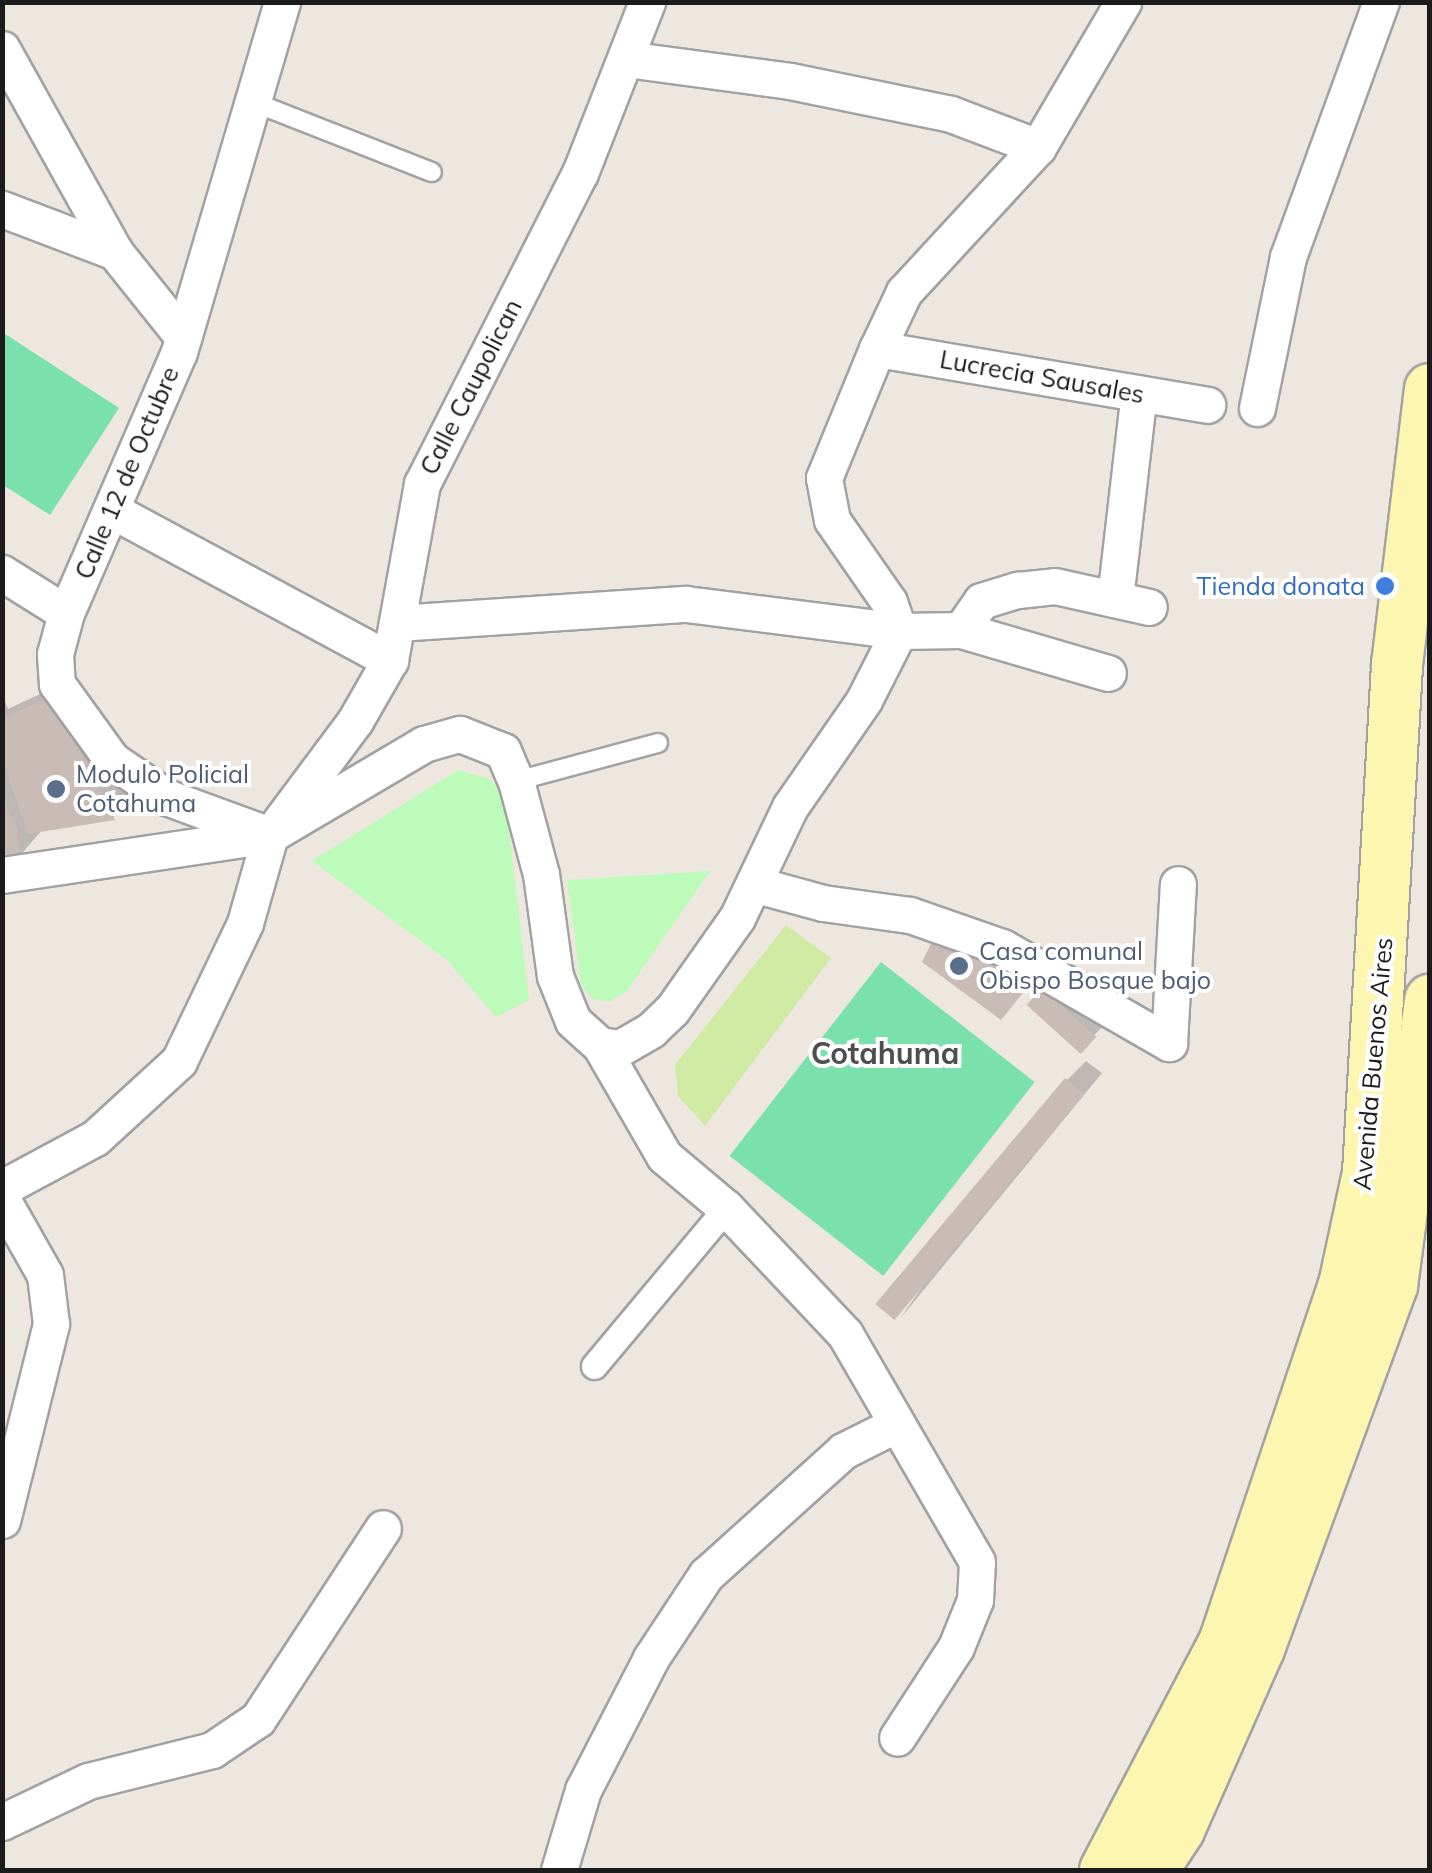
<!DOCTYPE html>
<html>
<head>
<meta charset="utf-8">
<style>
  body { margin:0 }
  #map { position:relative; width:1432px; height:1873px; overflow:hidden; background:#ede7e0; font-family:Mulish,sans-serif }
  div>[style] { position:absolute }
  .grass>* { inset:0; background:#cfeba3 }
  .park>* { inset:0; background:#bcfbb9 }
  .pitch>* { inset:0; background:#7ae1ac; transform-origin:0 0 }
  .shadow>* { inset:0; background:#0003 }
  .building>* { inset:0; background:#c9bcb6; transform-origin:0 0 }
  .roads { filter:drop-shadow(2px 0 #a2a2a2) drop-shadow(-2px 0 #a2a2a2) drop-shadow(0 2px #a2a2a2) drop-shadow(0 -2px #a2a2a2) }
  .service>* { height:18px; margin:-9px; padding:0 9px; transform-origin:9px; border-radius:9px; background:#fff }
  .pedestrian>* { height:25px; margin:-12.5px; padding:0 12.5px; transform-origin:12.5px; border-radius:12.5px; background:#fff }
  .minor>* { height:35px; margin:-17.5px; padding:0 17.5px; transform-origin:17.5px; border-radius:17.5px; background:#fff }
  .secondary>* { height:50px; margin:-25px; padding:0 25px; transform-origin:25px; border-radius:25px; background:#fcf6b0 }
  .dots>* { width:28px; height:28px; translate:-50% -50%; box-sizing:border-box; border:5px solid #fff; border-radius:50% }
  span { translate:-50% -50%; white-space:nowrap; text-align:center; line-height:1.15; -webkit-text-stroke:8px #fff; paint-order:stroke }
  .street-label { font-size:25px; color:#1b1b1b }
  .shop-label { font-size:25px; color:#366cbe }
  .right { translate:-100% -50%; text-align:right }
  .service-label { font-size:25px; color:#4e5e75 }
  .left { translate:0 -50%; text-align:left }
  .quarter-label { font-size:30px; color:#4e4e4e; font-weight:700 }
  .frame { position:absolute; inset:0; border:5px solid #1b1b1b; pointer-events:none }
</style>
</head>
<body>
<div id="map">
  <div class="grass">
    <i style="clip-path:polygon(786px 925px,831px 958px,705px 1126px,678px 1096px,675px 1065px)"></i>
  </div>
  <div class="park">
    <i style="clip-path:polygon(458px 770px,490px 779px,505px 798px,529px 1000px,496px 1017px,447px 960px,312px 861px)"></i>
    <i style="clip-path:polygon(710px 871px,626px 992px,610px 1001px,592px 999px,581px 984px,567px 880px)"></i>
  </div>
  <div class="pitch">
    <i style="clip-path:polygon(2px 332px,119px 408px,50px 515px,3px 485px)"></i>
    <i style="left:881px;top:962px;width:195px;height:246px;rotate:38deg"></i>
  </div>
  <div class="shadow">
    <i style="clip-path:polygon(72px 679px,133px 798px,113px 817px,43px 829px,17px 859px,2px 862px,2px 693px,8px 709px)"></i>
    <i style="clip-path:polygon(1044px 990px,1107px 1022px,1080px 1050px)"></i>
    <i style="clip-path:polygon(1086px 1061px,1102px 1073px,899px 1320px,1067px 1080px)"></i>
  </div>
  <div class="building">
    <i style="clip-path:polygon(52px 697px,115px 820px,28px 834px,2px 758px,2px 718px)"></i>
    <i style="clip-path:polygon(2px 797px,18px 830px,19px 862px,2px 864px)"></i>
    <i style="clip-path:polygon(934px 937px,1035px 978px,1001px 1020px,922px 962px)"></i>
    <i style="left:1042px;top:988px;width:73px;height:23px;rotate:42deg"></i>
    <i style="left:1065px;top:1078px;width:25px;height:295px;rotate:40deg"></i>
  </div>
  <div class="roads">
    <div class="service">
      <i style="left:253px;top:102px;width:192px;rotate:21.4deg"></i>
      <i style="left:516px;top:781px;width:147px;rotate:-15deg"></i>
    </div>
    <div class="pedestrian">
      <i style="left:594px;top:1366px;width:206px;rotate:-50.1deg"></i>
    </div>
    <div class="minor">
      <i style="left:2px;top:49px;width:232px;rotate:60.9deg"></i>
      <i style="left:115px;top:252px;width:109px;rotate:51.3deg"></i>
      <i style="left:626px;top:59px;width:165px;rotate:7.6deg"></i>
      <i style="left:790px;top:81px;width:164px;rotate:11.6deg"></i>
      <i style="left:951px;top:114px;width:93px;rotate:20.8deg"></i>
      <i style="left:2px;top:209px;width:121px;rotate:20.8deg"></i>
      <i style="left:877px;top:349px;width:335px;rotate:9.6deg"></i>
      <i style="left:1257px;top:408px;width:154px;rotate:-78.4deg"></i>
      <i style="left:1288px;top:257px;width:271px;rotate:-70deg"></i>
      <i style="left:111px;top:510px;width:317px;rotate:28.3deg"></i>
      <i style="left:2px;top:573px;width:75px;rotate:32deg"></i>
      <i style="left:1115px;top:599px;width:207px;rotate:-83.4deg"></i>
      <i style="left:397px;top:623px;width:290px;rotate:-3.8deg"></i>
      <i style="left:686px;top:604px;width:215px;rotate:7.2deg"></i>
      <i style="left:899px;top:631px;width:62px;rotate:-0.9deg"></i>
      <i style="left:961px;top:630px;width:153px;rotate:16.3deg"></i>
      <i style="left:961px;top:630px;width:35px;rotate:-55deg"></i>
      <i style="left:981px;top:601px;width:39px;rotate:-17deg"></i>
      <i style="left:1018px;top:590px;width:37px;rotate:-6deg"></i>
      <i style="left:1055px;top:586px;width:96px;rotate:12.6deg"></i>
      <i style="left:264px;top:833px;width:104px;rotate:-159.8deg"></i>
      <i style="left:166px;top:797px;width:65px;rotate:-145.6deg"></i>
      <i style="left:112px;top:760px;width:94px;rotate:-125.9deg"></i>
      <i style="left:57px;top:684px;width:30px;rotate:-94deg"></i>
      <i style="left:55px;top:654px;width:42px;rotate:-75deg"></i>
      <i style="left:66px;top:613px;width:284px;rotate:-66.6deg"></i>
      <i style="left:179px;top:352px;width:365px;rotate:-73.6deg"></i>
      <i style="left:2px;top:875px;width:271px;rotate:-8.5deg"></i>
      <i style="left:270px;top:835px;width:179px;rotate:-30.6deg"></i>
      <i style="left:424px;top:744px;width:37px;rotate:-16deg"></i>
      <i style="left:460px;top:734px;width:46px;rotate:21.6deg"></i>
      <i style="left:503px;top:751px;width:33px;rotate:67deg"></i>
      <i style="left:516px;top:781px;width:96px;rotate:75deg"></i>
      <i style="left:541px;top:874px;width:103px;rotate:82.2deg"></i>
      <i style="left:555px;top:976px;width:48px;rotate:68.2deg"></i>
      <i style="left:573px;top:1021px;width:36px;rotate:42deg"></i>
      <i style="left:600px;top:1045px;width:20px;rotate:9deg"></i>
      <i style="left:620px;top:1048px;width:36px;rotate:-30deg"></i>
      <i style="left:651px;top:1030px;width:29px;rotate:-44deg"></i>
      <i style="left:672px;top:1010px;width:113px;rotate:-54.8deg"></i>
      <i style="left:737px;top:918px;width:123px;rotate:-64.5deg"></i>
      <i style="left:790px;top:807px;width:130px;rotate:-55.3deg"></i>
      <i style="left:864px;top:700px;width:77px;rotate:-63.1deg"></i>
      <i style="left:899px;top:631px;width:31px;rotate:-109deg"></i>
      <i style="left:889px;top:602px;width:100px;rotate:-124.8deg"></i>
      <i style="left:832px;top:520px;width:43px;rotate:-100.8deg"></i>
      <i style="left:824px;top:478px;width:139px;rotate:-67.7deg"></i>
      <i style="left:877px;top:349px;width:63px;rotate:-64.7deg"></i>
      <i style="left:904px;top:292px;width:197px;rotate:-47.3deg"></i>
      <i style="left:1038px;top:147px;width:168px;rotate:-59.6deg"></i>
      <i style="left:757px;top:885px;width:68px;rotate:15.3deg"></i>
      <i style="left:823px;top:903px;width:88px;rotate:7.9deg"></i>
      <i style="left:910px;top:915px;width:97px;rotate:19.2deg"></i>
      <i style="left:1002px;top:947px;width:193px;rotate:29.9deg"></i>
      <i style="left:1169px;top:1043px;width:159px;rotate:-86.8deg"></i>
      <i style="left:600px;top:1045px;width:128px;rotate:60deg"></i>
      <i style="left:664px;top:1156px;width:81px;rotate:40deg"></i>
      <i style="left:726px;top:1208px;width:173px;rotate:46.6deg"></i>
      <i style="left:845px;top:1334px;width:263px;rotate:59.9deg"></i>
      <i style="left:977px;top:1562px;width:38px;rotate:93deg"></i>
      <i style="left:975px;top:1600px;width:51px;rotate:112deg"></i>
      <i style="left:956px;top:1647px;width:108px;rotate:123deg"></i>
      <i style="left:2px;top:1188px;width:106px;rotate:-28.3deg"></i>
      <i style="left:95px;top:1138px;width:114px;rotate:-42.5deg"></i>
      <i style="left:179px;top:1061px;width:153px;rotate:-64.4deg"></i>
      <i style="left:245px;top:923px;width:91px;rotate:-74.1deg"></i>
      <i style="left:270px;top:835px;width:142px;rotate:-53.3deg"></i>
      <i style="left:355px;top:721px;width:70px;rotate:-60.2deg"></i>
      <i style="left:390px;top:660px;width:179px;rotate:-79.7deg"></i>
      <i style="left:422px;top:484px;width:349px;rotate:-63.1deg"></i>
      <i style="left:580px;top:173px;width:184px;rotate:-68.6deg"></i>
      <i style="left:2px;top:1199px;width:87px;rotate:60.5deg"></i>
      <i style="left:45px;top:1275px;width:49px;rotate:83deg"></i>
      <i style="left:51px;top:1324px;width:202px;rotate:104deg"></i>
      <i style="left:2px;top:1822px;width:95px;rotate:-25.5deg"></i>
      <i style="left:88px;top:1781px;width:128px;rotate:-14deg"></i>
      <i style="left:212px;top:1750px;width:55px;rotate:-34deg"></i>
      <i style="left:258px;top:1719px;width:228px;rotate:-56.8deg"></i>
      <i style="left:559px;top:1870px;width:84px;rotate:-73.3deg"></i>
      <i style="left:583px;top:1790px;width:148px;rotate:-62.7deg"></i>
      <i style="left:651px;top:1658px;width:100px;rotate:-56.5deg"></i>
      <i style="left:706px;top:1575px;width:185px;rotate:-42.1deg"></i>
      <i style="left:843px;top:1451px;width:60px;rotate:-26.6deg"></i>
    </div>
    <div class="secondary">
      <i style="left:1105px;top:1870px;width:259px;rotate:-62.4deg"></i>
      <i style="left:1225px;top:1640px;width:374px;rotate:-71.5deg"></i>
      <i style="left:1344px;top:1285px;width:115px;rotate:-77.9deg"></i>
      <i style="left:1368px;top:1173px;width:509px;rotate:-86.73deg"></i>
      <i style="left:1397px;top:665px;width:278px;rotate:-83.2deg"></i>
      <i style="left:1153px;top:1870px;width:48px;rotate:-57deg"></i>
      <i style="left:1179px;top:1830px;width:198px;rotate:-66.2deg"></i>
      <i style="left:1259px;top:1649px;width:387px;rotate:-69.9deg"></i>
      <i style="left:1392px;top:1286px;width:289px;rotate:-82.4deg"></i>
    </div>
  </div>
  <div class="dots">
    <i style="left:1385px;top:586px;background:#3f7fe0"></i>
    <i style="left:56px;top:789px;background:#5c6f8a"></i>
    <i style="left:959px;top:966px;background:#5c6f8a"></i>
  </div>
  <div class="street-label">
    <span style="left:1042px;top:377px;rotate:10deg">Lucrecia Sausales</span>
    <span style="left:471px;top:387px;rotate:-63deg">Calle Caupolican</span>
    <span style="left:127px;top:473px;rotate:-67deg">Calle 12 de Octubre</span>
    <span style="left:1373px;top:1064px;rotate:-85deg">Avenida Buenos Aires</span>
  </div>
  <div class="shop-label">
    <span class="right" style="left:1365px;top:586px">Tienda donata</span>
  </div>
  <div class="service-label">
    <span class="left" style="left:76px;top:789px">Modulo Policial<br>Cotahuma</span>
    <span class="left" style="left:979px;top:966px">Casa comunal<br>Obispo Bosque bajo</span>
  </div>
  <div class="quarter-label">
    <span style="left:885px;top:1053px">Cotahuma</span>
  </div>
  <div class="frame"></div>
</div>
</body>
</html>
